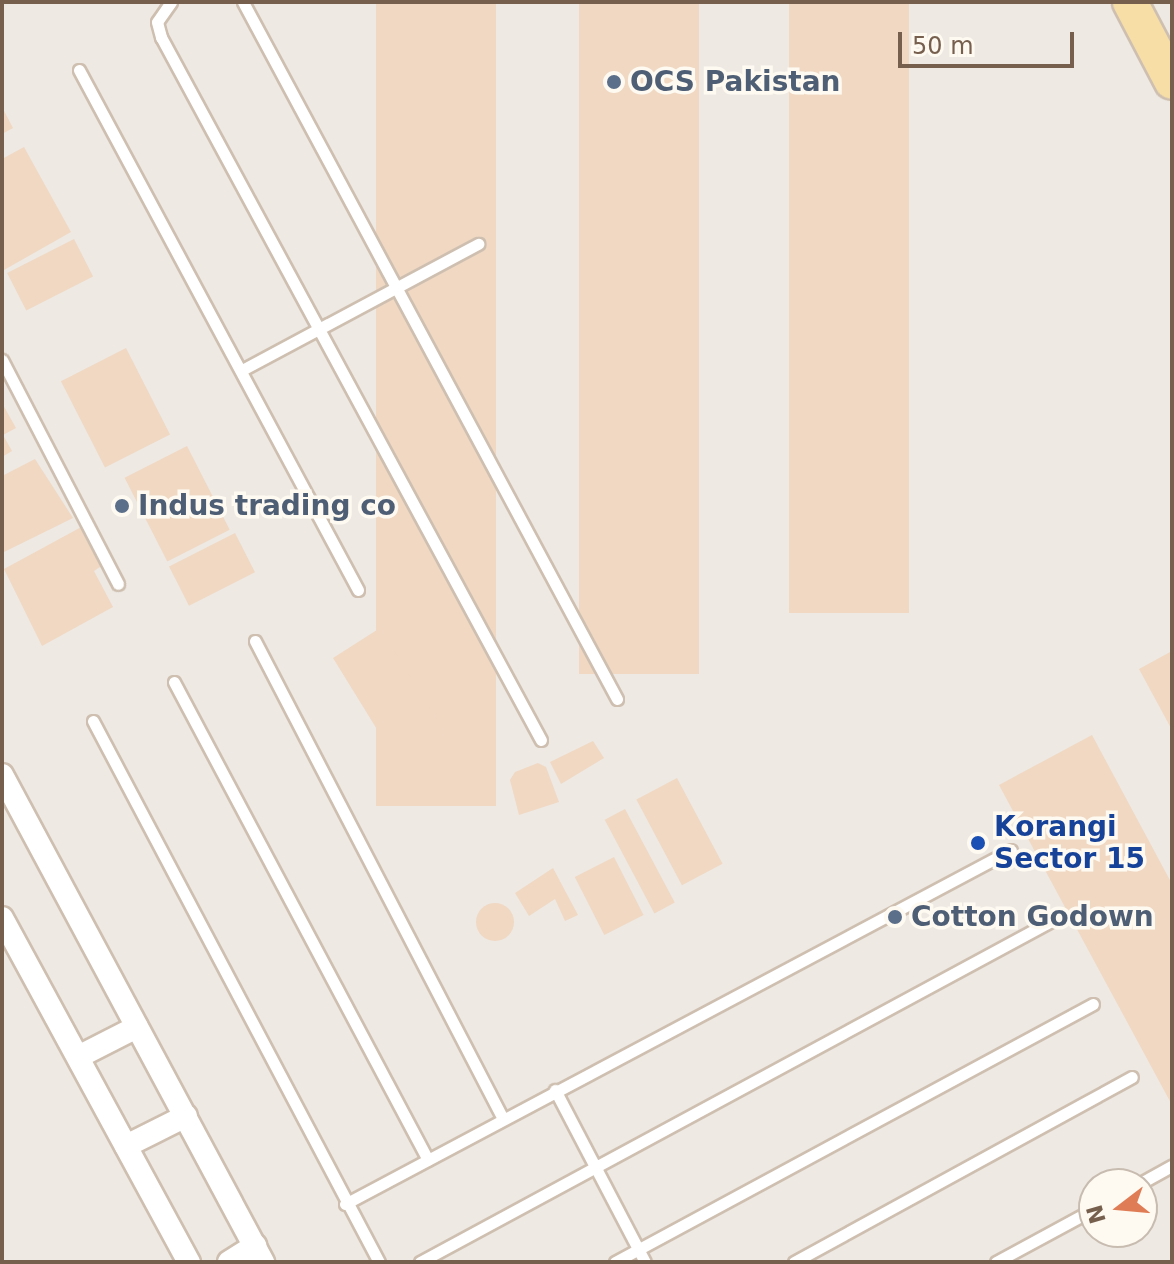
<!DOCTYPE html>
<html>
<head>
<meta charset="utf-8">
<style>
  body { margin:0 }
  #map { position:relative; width:1174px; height:1264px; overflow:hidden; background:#fcf6eb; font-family:"DejaVu Sans",sans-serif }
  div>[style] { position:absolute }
  .industrial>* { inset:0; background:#eee9e3 }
  .building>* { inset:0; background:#f0d8c3; transform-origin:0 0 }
  .round { border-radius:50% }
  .roads { filter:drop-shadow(2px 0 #cebfb0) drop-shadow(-2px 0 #cebfb0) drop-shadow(0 2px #cebfb0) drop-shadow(0 -2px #cebfb0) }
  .service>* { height:11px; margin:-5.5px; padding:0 5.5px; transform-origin:5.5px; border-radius:5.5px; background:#fff }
  .minor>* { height:22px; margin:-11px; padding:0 11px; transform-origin:11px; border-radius:11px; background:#fff }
  .primary>* { height:34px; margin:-17px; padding:0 17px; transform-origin:17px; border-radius:17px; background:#f7dea6 }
  .dots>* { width:22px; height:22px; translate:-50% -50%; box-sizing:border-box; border:4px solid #fefaf1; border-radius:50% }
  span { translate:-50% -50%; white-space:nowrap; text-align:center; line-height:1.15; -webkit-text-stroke:7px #fefaf1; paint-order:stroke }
  .service-label { font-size:28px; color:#4e5e75; font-weight:700 }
  .left { translate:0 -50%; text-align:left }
  .transit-label { font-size:28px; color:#164399; font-weight:700 }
  .frame { position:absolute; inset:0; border:4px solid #775f4e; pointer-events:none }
  .north { position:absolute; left:1078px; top:1168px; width:80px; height:80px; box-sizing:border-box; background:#fefaf1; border:2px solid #c8bcb0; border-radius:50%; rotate:254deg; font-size:22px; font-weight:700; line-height:32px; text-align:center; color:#775f4e }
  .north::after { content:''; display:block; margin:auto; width:28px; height:36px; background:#e07c55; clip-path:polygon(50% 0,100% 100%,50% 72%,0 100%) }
  .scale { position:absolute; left:898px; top:32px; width:176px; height:36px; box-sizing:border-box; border:4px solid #775f4e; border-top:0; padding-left:10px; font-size:24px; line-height:28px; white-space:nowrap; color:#775f4e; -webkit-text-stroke:6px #fefaf1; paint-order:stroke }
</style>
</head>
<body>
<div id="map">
  <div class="industrial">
    <i style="clip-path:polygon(evenodd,2px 2px,1172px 2px,1172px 1262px,2px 1262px,2px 2px,1094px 1184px,1142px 1184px,1142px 1232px,1094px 1232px,1094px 1184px)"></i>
  </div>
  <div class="building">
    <i style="left:376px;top:2px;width:120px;height:804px"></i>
    <i style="left:579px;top:2px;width:120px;height:672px"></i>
    <i style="left:789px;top:2px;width:120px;height:611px"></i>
    <i style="clip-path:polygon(2px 107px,13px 128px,2px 134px)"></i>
    <i style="clip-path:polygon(24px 147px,71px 232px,4px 270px,2px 159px)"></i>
    <i style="left:74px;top:239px;width:42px;height:75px;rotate:63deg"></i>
    <i style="left:126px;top:348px;width:97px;height:73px;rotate:63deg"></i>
    <i style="clip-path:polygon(2px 403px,16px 428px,3px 435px,12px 451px,2px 457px)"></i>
    <i style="left:187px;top:446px;width:94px;height:70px;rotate:63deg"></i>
    <i style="clip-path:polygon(35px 459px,73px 518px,2px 553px,2px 476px)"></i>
    <i style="clip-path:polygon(85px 525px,106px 563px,94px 571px,113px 607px,42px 646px,4px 569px)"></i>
    <i style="left:235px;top:533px;width:44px;height:74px;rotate:63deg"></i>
    <i style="clip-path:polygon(380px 628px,445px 733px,420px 749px,401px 718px,378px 731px,333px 658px)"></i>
    <i style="clip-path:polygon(1172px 651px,1172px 730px,1139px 669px)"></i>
    <i style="clip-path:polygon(1092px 735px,1172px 884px,1172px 1105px,999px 785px)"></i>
    <i style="clip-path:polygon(593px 741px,604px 758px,561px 784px,550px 762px)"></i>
    <i style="clip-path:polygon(538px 763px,546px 767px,559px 802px,519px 815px,510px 780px,515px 772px)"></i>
    <i style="left:677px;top:778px;width:97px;height:46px;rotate:62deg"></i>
    <i style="left:625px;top:809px;width:106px;height:23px;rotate:62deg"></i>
    <i style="left:614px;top:857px;width:65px;height:44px;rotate:63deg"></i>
    <i style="clip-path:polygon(553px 868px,578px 915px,565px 921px,555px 899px,529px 916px,515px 893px)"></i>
    <i class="round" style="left:476px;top:903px;width:38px;height:38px"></i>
  </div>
  <div class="roads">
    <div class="service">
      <i style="left:171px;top:2px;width:24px;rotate:125deg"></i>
      <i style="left:157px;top:22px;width:16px;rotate:75deg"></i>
      <i style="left:161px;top:37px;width:799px;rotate:61.61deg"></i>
      <i style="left:243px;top:2px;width:791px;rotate:61.78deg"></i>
      <i style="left:79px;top:70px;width:590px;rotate:61.78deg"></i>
      <i style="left:2px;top:360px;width:252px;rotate:62.6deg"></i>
      <i style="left:242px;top:370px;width:268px;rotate:-28.1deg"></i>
      <i style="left:255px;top:641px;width:536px;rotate:62.57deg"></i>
      <i style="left:174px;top:682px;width:541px;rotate:62.01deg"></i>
      <i style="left:93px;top:721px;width:612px;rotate:62.14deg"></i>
      <i style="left:555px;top:1090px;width:194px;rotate:62.4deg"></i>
      <i style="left:1139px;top:1184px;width:38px;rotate:-29deg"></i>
      <i style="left:345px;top:1204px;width:754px;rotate:-27.99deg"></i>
      <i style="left:420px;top:1262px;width:715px;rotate:-28.39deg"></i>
      <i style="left:615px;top:1262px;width:543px;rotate:-28.36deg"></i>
      <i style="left:794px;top:1262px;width:385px;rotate:-28.7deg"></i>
      <i style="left:996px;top:1262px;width:111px;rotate:-28.4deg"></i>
    </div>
    <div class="minor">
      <i style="left:2px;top:775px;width:553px;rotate:61.81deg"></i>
      <i style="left:2px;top:918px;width:392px;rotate:61.5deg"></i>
      <i style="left:78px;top:1057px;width:66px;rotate:-27deg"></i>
      <i style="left:126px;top:1146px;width:67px;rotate:-26.6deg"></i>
      <i style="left:229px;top:1262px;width:31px;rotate:-32deg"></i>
    </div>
    <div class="primary">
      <i style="left:1130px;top:2px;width:90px;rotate:62.3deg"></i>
    </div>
  </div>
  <div class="dots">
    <i style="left:614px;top:82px;background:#5c6f8a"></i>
    <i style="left:122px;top:506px;background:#5c6f8a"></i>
    <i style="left:978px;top:843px;background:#1a4fb4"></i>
    <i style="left:895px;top:917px;background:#5c6f8a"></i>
  </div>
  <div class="service-label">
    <span class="left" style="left:630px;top:82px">OCS Pakistan</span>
    <span class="left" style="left:138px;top:506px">Indus trading co</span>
    <span class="left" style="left:911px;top:917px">Cotton Godown</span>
  </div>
  <div class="transit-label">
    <span class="left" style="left:994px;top:843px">Korangi<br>Sector 15</span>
  </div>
  <div class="frame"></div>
  <div class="north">N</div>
  <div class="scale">50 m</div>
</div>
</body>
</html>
